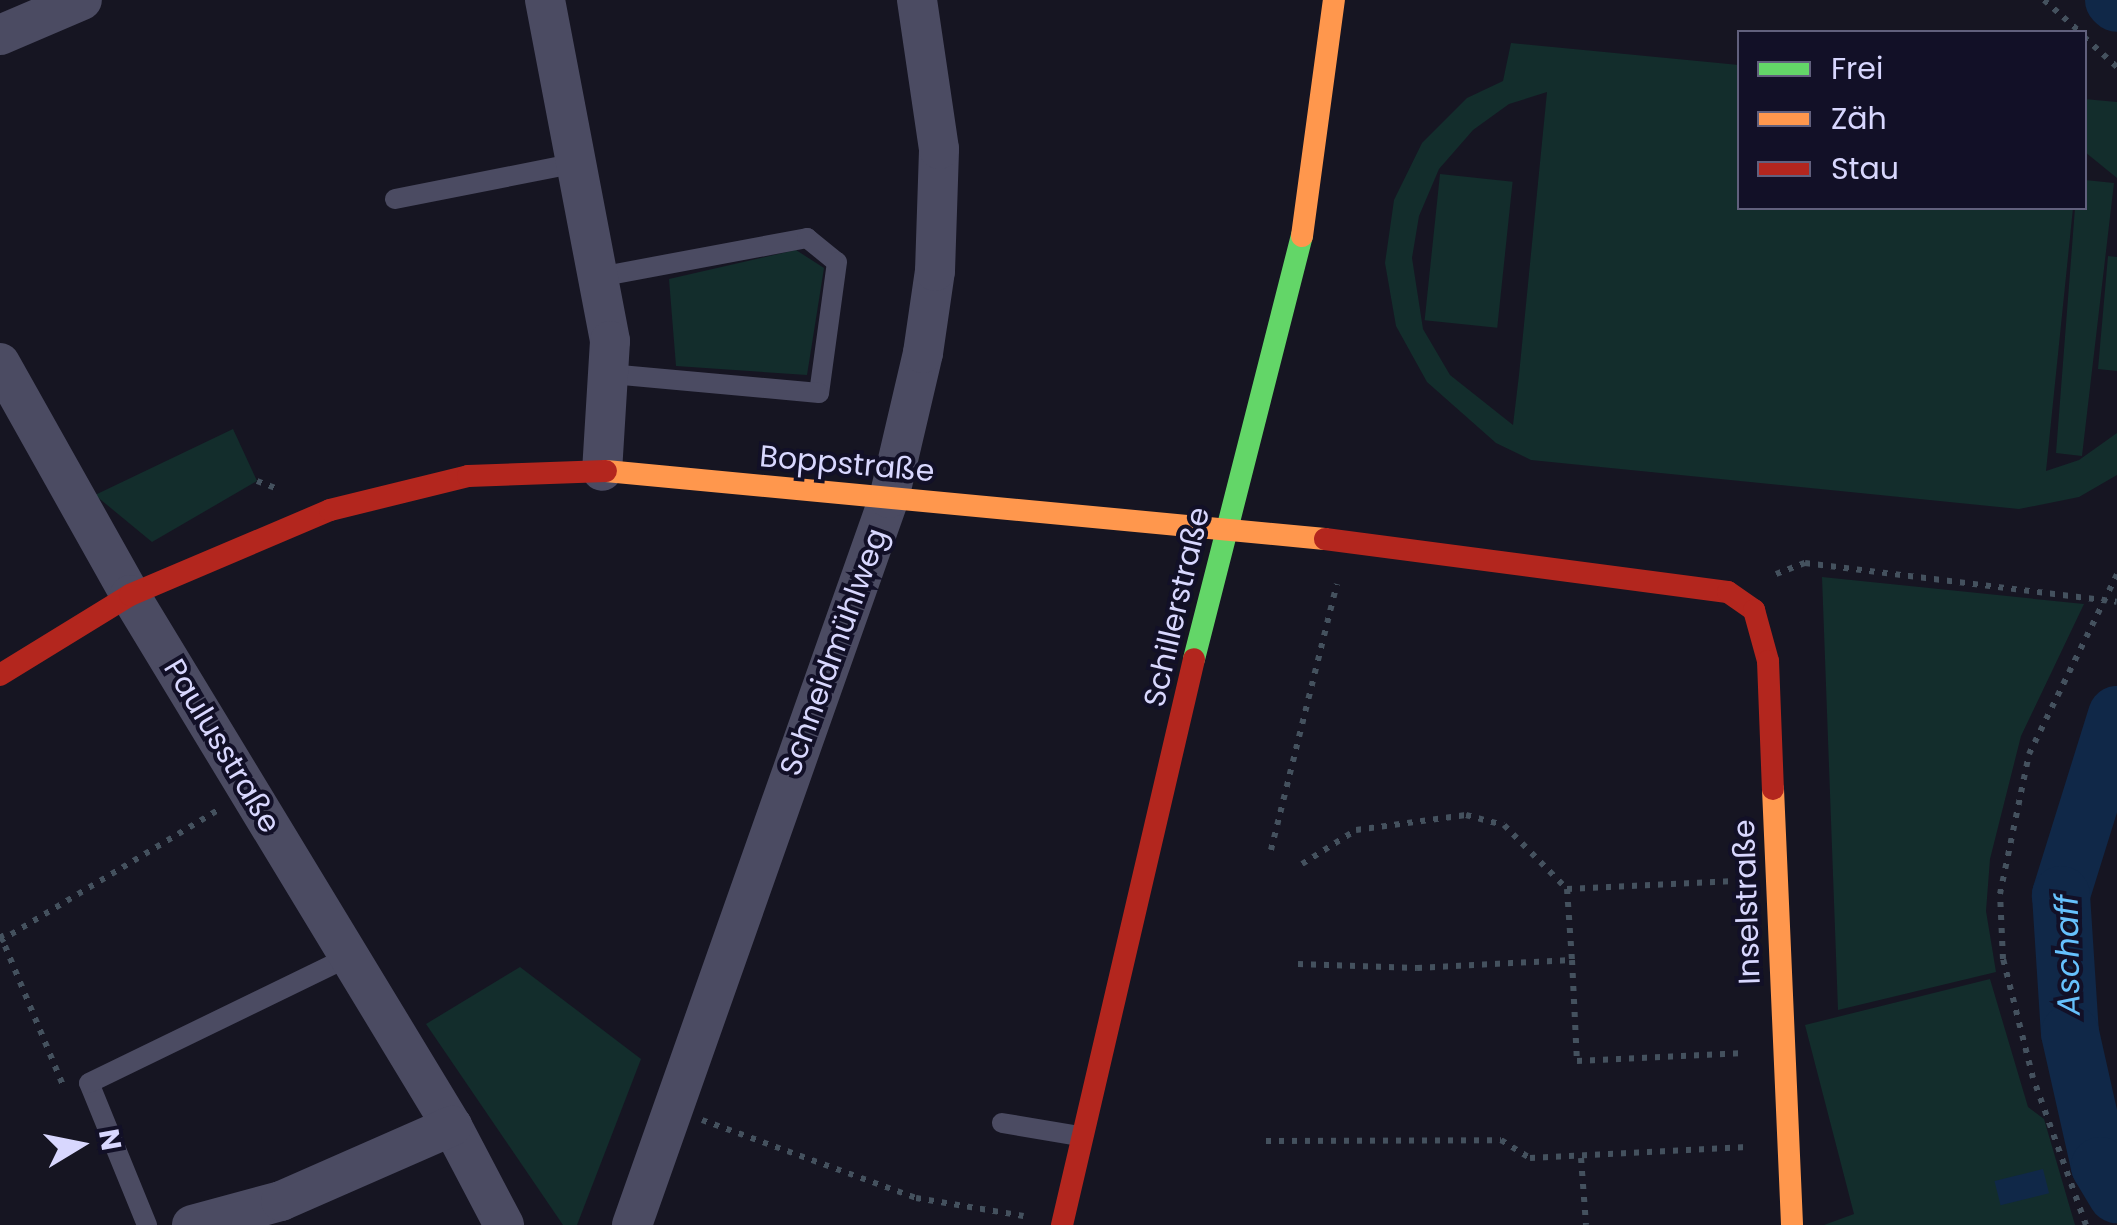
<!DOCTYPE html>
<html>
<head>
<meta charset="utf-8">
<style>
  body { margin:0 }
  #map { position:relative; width:2117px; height:1225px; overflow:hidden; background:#161522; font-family:Poppins,sans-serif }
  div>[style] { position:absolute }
  .green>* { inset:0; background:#132d2c; transform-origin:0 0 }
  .water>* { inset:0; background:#102848; transform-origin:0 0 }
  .river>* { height:58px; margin:-29px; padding:0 29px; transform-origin:29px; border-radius:29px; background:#102848 }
  .path>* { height:6px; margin-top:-3px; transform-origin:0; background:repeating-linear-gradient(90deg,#44515e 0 5px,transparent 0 13px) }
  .lane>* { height:20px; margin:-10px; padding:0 10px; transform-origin:10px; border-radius:10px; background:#4b4b62 }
  .street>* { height:40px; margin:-20px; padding:0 20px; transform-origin:20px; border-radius:20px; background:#4b4b62 }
  .fast>* { height:22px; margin:-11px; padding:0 11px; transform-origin:11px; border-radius:11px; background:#63d668 }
  .slow>* { height:22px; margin:-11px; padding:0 11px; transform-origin:11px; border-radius:11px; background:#ff974d }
  .jam>* { height:22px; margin:-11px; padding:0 11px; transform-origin:11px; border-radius:11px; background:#b3261e }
  span { translate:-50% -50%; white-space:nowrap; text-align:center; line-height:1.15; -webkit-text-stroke:8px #121027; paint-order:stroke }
  .street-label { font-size:30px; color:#d8d7fe }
  .water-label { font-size:32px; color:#66c1fd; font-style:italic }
  .legend { position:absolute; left:1737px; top:30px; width:350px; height:180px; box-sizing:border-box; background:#121027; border:2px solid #61607d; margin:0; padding:12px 18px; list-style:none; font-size:30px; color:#d8d7fe }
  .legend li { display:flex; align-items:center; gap:20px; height:50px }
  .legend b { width:50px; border:2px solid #61607d }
  .north { position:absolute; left:30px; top:1095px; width:100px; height:100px; -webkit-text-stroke:8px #121027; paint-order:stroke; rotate:80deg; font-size:28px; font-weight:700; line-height:40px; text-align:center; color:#d8d7fe }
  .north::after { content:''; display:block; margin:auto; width:35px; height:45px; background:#d8d7fe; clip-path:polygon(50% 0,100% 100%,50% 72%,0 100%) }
</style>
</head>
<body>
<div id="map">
  <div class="green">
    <i style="clip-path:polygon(evenodd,1511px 43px,1739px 65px,1740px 208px,2073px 208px,2046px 471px,2079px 460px,2117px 433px,2117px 475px,2079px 497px,2019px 509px,1531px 460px,1496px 443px,1427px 382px,1396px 326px,1385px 263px,1394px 200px,1422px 143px,1467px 98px,1503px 81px,1511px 43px,1547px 92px,1519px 375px,1513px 425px,1450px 375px,1423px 329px,1412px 258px,1419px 216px,1439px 169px,1473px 130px,1509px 104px,1547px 92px)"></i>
    <i style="clip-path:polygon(2084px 99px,2117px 102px,2117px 178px,2085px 152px)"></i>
    <i style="left:1440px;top:174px;width:73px;height:147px;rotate:6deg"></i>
    <i style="clip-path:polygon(2085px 180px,2114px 183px,2082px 456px,2056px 453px,2075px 208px,2084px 208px)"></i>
    <i style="clip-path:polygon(796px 250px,824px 268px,807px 375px,676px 366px,669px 279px)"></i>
    <i style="clip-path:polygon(2108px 256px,2117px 257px,2117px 371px,2098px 369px)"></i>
    <i style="clip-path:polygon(233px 429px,257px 481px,152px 542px,95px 495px)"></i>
    <i style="clip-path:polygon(1822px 577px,2084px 604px,2021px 736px,1990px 859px,1986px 911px,1996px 972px,1838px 1010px)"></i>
    <i style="clip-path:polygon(520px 967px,641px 1059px,577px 1225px,563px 1225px,426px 1024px)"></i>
    <i style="clip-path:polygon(1990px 979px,2028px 1107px,2044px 1119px,2075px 1225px,1824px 1225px,1854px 1214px,1805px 1025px)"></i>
  </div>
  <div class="water">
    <i style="left:2043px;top:1169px;width:25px;height:50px;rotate:76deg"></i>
  </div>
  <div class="river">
    <i style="left:2114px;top:0;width:4px;rotate:45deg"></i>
    <i style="left:2117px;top:715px;width:189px;rotate:107.3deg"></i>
    <i style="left:2061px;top:895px;width:138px;rotate:86.3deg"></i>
    <i style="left:2070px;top:1033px;width:136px;rotate:77.3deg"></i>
    <i style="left:2100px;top:1166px;width:33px;rotate:59deg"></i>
  </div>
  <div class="path">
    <i style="left:2044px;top:0;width:48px;rotate:41.6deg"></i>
    <i style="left:2084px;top:37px;width:45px;rotate:42.3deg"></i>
    <i style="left:257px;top:481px;width:19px;rotate:21deg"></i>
    <i style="left:1776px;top:574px;width:31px;rotate:-21deg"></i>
    <i style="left:1805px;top:563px;width:314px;rotate:7.1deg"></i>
    <i style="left:1271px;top:850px;width:274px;rotate:-76.1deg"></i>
    <i style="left:1302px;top:864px;width:64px;rotate:-32.2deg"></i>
    <i style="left:1356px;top:830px;width:111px;rotate:-7.8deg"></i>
    <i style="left:1466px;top:815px;width:39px;rotate:15deg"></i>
    <i style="left:1504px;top:825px;width:90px;rotate:45.5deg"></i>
    <i style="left:1567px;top:889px;width:168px;rotate:-2.7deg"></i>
    <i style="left:1567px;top:889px;width:71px;rotate:86deg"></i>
    <i style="left:0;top:934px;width:164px;rotate:67.4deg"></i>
    <i style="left:0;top:941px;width:258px;rotate:-31deg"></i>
    <i style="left:1298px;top:964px;width:119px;rotate:1.9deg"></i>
    <i style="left:1417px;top:968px;width:155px;rotate:-3deg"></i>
    <i style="left:1572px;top:960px;width:101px;rotate:87.2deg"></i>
    <i style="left:1577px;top:1061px;width:168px;rotate:-2.7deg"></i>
    <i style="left:702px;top:1120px;width:228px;rotate:20deg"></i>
    <i style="left:916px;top:1198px;width:109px;rotate:9.5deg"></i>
    <i style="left:1266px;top:1141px;width:235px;rotate:-0.2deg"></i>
    <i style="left:1501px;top:1140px;width:34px;rotate:32deg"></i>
    <i style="left:1530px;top:1158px;width:217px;rotate:-2.9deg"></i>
    <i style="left:1581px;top:1158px;width:67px;rotate:85.7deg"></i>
    <i style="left:2086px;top:1225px;width:156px;rotate:-109.8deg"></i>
    <i style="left:2033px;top:1078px;width:123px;rotate:-104.1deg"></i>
    <i style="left:2003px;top:959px;width:65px;rotate:-92.6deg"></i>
    <i style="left:2000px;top:894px;width:143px;rotate:-78.3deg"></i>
    <i style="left:2029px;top:754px;width:200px;rotate:-63.9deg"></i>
  </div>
  <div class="lane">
    <i style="left:395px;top:199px;width:186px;rotate:-11.2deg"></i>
    <i style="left:599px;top:277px;width:212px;rotate:-10.6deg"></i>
    <i style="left:807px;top:238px;width:38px;rotate:39deg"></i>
    <i style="left:837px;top:262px;width:132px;rotate:97.8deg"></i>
    <i style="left:819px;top:393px;width:211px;rotate:-174.8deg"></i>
    <i style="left:1002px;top:1123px;width:79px;rotate:9.5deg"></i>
    <i style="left:147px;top:1225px;width:153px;rotate:-112.2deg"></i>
    <i style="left:89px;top:1083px;width:290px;rotate:-25.9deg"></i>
  </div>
  <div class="street">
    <i style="left:545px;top:0;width:347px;rotate:79.2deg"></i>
    <i style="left:610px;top:341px;width:130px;rotate:93.5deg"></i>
    <i style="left:0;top:35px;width:89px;rotate:-23.1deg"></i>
    <i style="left:0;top:363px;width:266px;rotate:60.7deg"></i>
    <i style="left:130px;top:595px;width:621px;rotate:58.77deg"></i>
    <i style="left:452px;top:1126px;width:112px;rotate:62.3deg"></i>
    <i style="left:192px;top:1225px;width:92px;rotate:-15.1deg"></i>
    <i style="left:281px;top:1201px;width:187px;rotate:-23.7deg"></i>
    <i style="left:632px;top:1225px;width:771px;rotate:-70.53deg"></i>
    <i style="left:889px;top:498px;width:149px;rotate:-76.8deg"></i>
    <i style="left:923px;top:353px;width:83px;rotate:-81.7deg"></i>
    <i style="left:935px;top:271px;width:122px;rotate:-88.1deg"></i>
    <i style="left:939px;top:149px;width:151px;rotate:-98.4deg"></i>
  </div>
  <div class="fast">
    <i style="left:1194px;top:659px;width:437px;rotate:-75.7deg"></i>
  </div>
  <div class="slow">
    <i style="left:1302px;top:236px;width:238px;rotate:-82.3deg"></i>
    <i style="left:606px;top:471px;width:722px;rotate:5.4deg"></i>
    <i style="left:1773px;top:789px;width:436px;rotate:87.5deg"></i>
  </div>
  <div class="jam">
    <i style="left:1325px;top:539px;width:406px;rotate:7.5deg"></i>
    <i style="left:1728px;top:592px;width:32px;rotate:35deg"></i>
    <i style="left:1754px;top:610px;width:53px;rotate:74.6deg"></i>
    <i style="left:1768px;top:661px;width:128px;rotate:87.8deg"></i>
    <i style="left:0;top:675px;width:153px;rotate:-31.6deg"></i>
    <i style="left:130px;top:595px;width:217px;rotate:-23deg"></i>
    <i style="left:330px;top:510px;width:142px;rotate:-13.8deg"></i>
    <i style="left:468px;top:476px;width:138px;rotate:-2.1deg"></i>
    <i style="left:1062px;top:1225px;width:581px;rotate:-76.87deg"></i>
  </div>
  <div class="street-label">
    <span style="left:847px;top:464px;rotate:5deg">Boppstraße</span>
    <span style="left:1177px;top:607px;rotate:-77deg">Schillerstraße</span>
    <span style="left:834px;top:652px;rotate:-70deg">Schneidmühlweg</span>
    <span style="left:222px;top:746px;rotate:59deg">Paulusstraße</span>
    <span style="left:1747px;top:902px;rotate:-92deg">Inselstraße</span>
  </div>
  <div class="water-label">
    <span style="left:2068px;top:955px;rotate:-91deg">Aschaff</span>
  </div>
  <ul class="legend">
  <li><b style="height:12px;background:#63d668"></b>Frei</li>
  <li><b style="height:12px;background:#ff974d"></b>Zäh</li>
  <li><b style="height:12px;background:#b3261e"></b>Stau</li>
  </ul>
  <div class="north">N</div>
</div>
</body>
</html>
